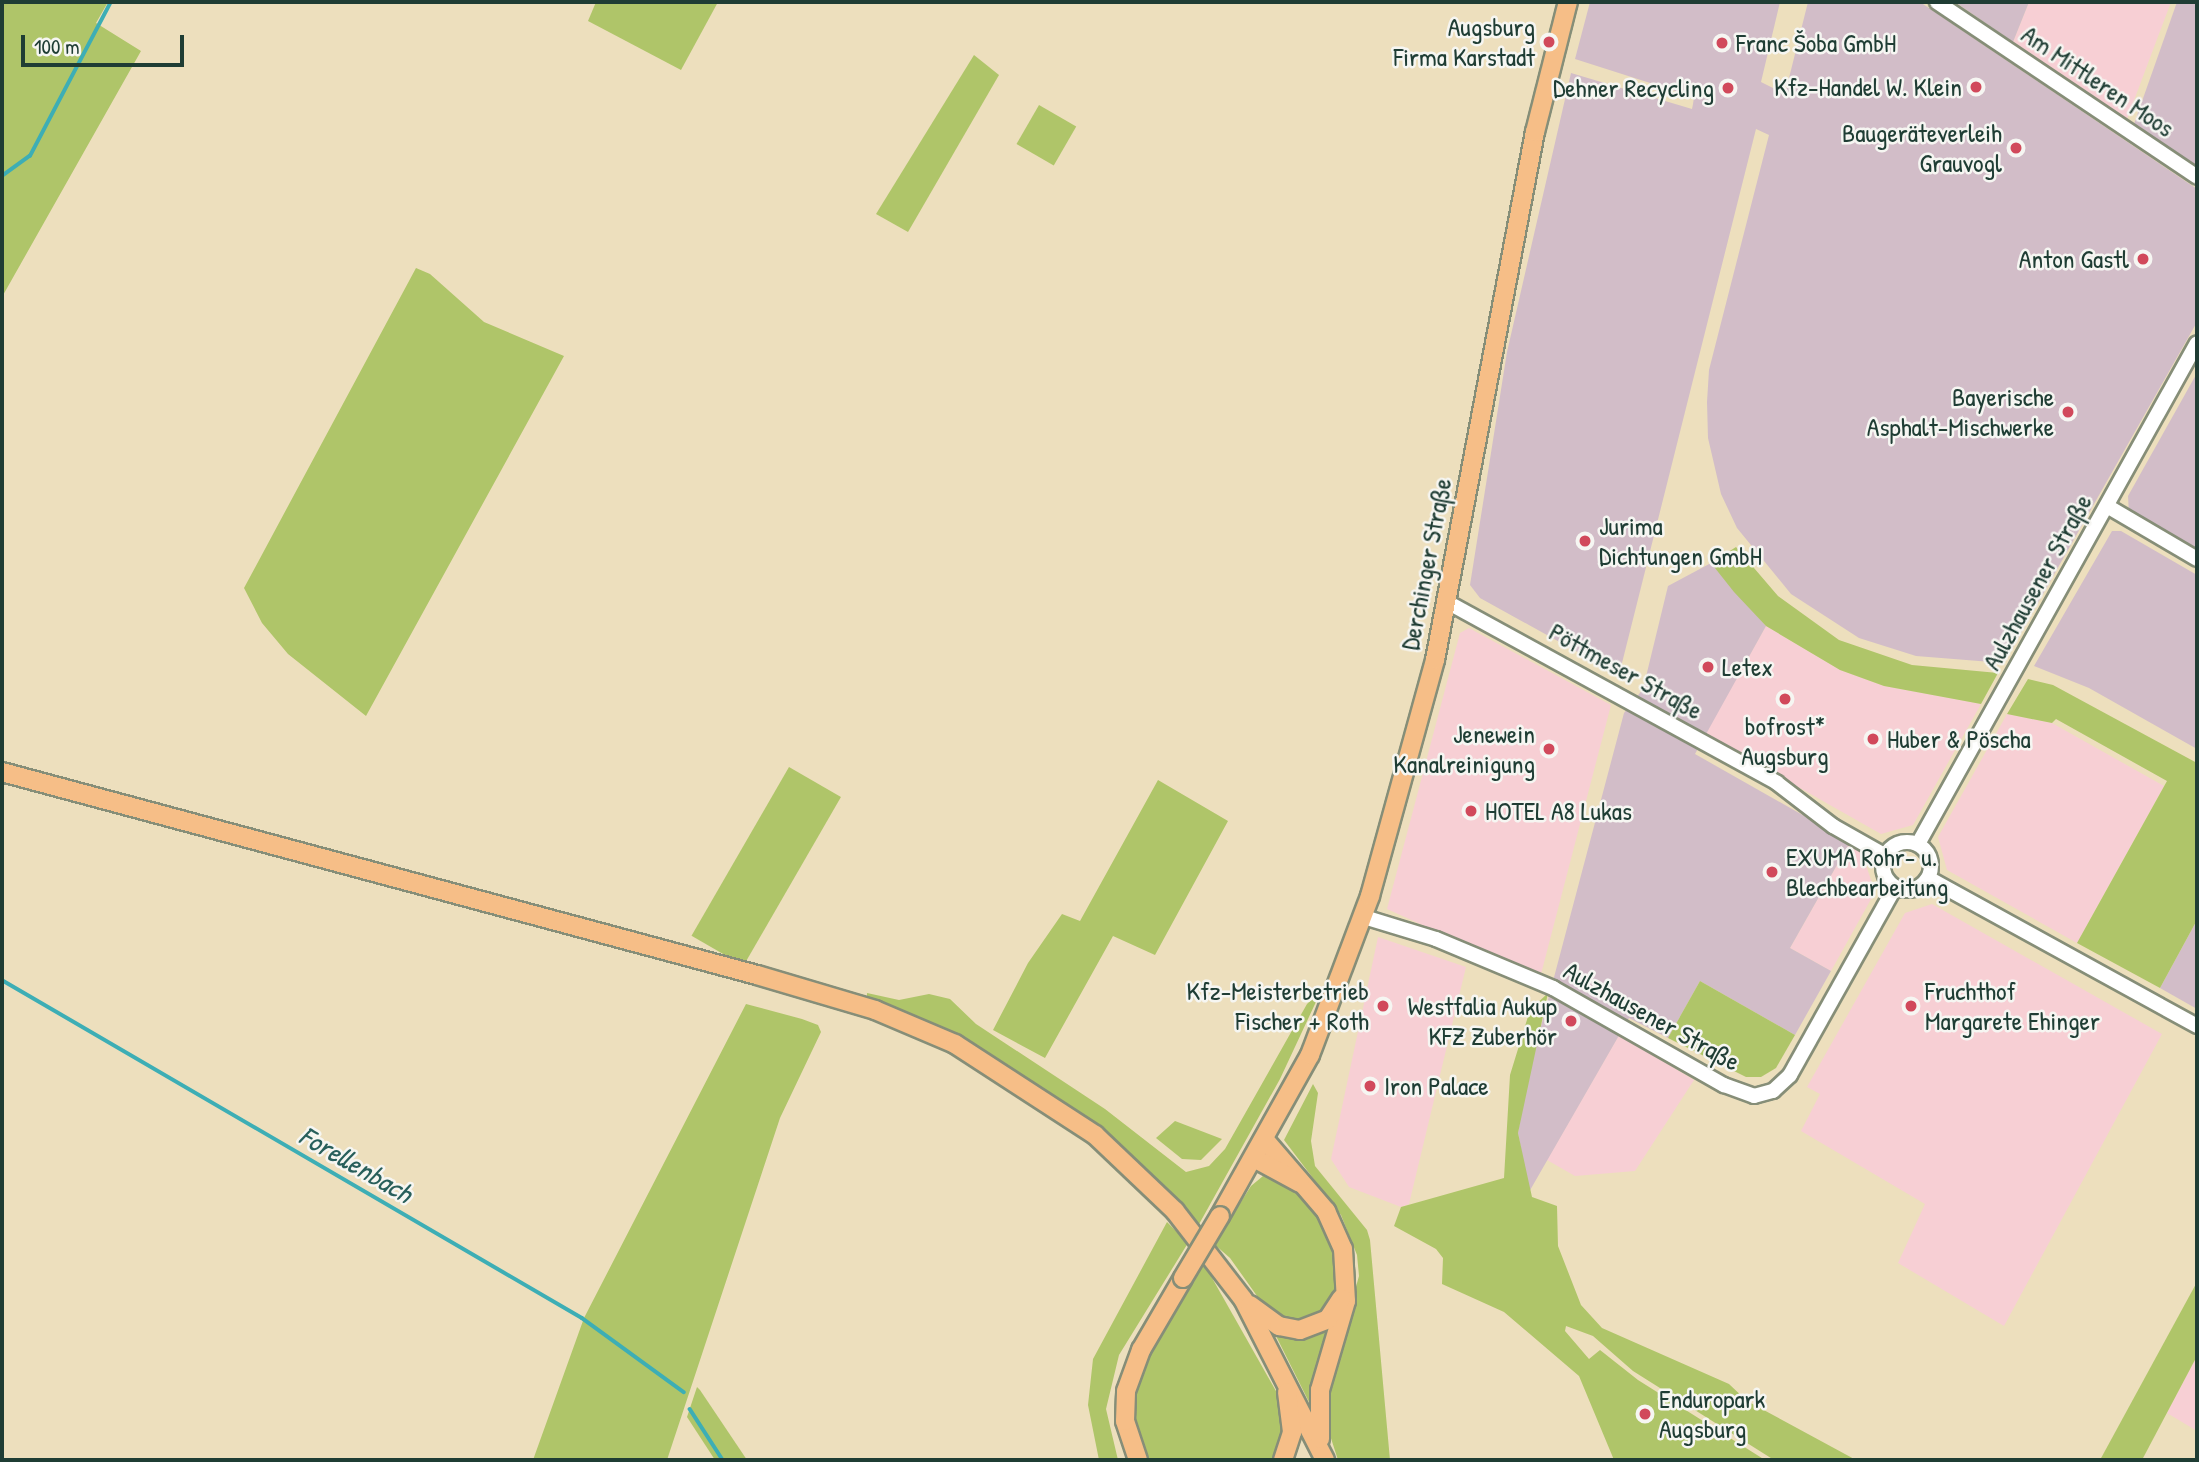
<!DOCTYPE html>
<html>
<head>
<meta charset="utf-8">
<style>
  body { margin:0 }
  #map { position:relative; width:2199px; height:1462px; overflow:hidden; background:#eddfbd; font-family:"Patrick Hand",sans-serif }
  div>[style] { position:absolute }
  .built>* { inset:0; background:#f7cfd4 }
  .industrial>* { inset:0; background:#d2bdc8 }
  .green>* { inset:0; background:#afc569; transform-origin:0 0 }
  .stream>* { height:3.5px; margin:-1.75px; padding:0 1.75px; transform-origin:1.75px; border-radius:1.75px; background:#3daeb5 }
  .roads { filter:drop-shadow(2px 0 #868e78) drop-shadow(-2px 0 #868e78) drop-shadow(0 2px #868e78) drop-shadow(0 -2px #868e78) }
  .minor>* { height:14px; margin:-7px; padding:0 7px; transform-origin:7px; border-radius:7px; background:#fff }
  .minor>.ring { margin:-7px; padding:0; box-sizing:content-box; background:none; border:14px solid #fff; border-radius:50% }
  .major>* { height:18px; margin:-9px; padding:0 9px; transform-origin:9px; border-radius:9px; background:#f6be87 }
  .bridges { filter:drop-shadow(2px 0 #868e78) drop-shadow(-2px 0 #868e78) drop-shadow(0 2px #868e78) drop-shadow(0 -2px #868e78) }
  .major-bridge>* { height:18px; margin:-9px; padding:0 9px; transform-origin:9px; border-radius:9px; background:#f6be87 }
  .dots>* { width:19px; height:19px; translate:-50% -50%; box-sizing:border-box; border:4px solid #f6f6f2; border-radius:50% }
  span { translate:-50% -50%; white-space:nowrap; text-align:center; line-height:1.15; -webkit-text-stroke:5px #f6f6f2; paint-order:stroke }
  .poi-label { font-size:26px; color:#1f3d34 }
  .right { translate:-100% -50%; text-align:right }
  .left { translate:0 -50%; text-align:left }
  .street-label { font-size:26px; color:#1f3d34 }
  .water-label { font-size:28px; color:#285f5b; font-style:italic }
  .frame { position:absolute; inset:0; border:4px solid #1f3d34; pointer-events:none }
  .scale { position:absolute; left:21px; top:35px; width:163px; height:32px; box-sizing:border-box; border:4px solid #1f3d34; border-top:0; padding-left:9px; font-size:21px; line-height:24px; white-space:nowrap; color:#1f3d34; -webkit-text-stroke:5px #f6f6f2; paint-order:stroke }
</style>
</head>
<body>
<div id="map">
  <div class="built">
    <i style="clip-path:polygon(2029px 2px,2171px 2px,2127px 119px,2013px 42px)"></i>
    <i style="clip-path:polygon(1766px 626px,1840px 670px,1884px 686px,1981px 704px,1913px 825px,1881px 834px,1705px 734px)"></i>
    <i style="clip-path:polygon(1469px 628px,1611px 705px,1540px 978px,1387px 909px,1460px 633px)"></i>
    <i style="clip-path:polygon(2007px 714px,2052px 723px,2164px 786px,2077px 943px,1947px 870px,1938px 837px)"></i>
    <i style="clip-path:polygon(1850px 842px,1868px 852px,1865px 862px,1875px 892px,1831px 971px,1790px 948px)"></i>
    <i style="clip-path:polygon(1932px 904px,2162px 1034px,2004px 1326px,1898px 1263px,1925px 1204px,1801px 1131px,1820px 1094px,1807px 1087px,1905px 913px)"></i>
    <i style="clip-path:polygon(1378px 937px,1466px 967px,1409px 1204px,1401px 1207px,1349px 1187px,1331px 1159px)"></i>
    <i style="clip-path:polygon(1619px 1035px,1694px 1080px,1635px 1171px,1575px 1176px,1547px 1160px)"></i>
    <i style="clip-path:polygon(2197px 1356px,2197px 1431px,2167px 1413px)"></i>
  </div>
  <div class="industrial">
    <i style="clip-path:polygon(1590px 2px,1780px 2px,1761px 82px,1785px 94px,1808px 2px,1920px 2px,2197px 189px,2197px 322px,2004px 663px,1916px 656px,1859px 638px,1791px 594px,1737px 528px,1721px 494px,1708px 438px,1707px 402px,1709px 370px,1769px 135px,1756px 129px,1619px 675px,1480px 598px,1470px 585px,1507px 352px,1571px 73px,1692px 109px,1693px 104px,1694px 97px,1575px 59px)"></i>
    <i style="clip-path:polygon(1955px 2px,2029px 2px,2013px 42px)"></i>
    <i style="clip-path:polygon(2177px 2px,2197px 2px,2197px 167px,2134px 124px)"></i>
    <i style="clip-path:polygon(2197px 373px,2197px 553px,2129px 513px,2128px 496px)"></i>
    <i style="clip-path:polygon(2112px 531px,2121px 531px,2197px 575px,2197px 749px,2089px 688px,2034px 666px)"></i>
    <i style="clip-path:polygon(1711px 563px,1766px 626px,1695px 754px,1850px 842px,1790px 948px,1831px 971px,1795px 1035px,1700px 981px,1668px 1038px,1629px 1018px,1529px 1192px,1518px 1133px,1526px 1083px,1624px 713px,1643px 689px,1668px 586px)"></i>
    <i style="clip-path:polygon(2197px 920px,2197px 1009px,2160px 988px)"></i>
  </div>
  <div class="green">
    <i style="clip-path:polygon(2px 2px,108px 2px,96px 23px,141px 51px,2px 297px)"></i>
    <i style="clip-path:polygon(596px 2px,718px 2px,681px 70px,588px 21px)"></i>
    <i style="clip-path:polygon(974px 55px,999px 75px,908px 232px,876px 214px)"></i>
    <i style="left:1039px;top:105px;width:43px;height:45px;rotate:30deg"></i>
    <i style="clip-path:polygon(416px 268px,430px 274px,484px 322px,564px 356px,366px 716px,288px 654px,262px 623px,244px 588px)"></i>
    <i style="clip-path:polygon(1736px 547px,1778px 596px,1839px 640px,1912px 665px,1998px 673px,1981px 704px,1884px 686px,1840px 670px,1766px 626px,1734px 592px,1711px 563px)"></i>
    <i style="clip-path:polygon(2028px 679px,2053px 685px,2197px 763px,2197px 920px,2160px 988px,2077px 943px,2167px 781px,2056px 719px,2052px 723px,2007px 714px)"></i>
    <i style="left:789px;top:767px;width:60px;height:195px;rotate:30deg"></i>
    <i style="clip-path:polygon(1158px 780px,1228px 821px,1155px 955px,1113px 936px,1045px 1058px,993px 1030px,1028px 963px,1062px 914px,1080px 921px)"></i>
    <i style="clip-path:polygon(1700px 981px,1795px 1035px,1776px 1068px,1761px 1077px,1746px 1077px,1668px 1038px)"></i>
    <i style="clip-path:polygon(1322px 989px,1280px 1079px,1198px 1226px,1128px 1152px,1064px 1102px,960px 1038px,867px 999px,867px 993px,899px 1000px,929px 994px,950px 999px,976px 1024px,1105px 1109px,1186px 1172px,1209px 1166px,1225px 1149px,1307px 1004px)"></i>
    <i style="clip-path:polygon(1548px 993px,1518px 1133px,1532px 1197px,1557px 1206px,1558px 1246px,1581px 1305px,1602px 1328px,1729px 1384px,1747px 1401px,1856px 1460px,1774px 1460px,1633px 1371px,1593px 1336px,1566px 1326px,1565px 1331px,1589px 1359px,1600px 1350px,1638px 1380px,1765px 1460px,1614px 1460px,1579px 1376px,1504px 1312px,1442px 1284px,1443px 1258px,1436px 1249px,1394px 1226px,1401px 1207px,1504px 1178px,1510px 1075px,1530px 1010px)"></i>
    <i style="clip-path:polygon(746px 1004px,802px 1019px,818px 1025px,821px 1032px,780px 1118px,667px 1460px,533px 1460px,584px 1318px)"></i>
    <i style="clip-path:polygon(1313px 1084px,1318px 1093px,1311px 1141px,1315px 1166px,1367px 1230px,1370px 1240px,1390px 1460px,1338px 1460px,1327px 1426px,1325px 1396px,1359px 1276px,1357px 1255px,1341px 1215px,1284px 1140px)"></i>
    <i style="clip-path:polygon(1175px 1121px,1222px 1139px,1201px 1160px,1182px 1159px,1156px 1138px)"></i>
    <i style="clip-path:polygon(1263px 1176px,1276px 1178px,1300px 1193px,1316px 1211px,1336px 1252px,1337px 1290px,1318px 1319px,1292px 1323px,1267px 1310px,1230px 1258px,1214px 1244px,1251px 1186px)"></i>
    <i style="clip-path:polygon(1167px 1222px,1188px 1243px,1119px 1355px,1106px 1409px,1118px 1460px,1099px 1460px,1088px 1405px,1093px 1359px)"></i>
    <i style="clip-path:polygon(1203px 1262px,1281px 1400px,1284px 1431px,1272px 1460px,1148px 1460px,1141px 1448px,1132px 1414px,1134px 1391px,1148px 1354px)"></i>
    <i style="clip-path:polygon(2197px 1282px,2197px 1356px,2142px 1460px,2100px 1460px)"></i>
    <i style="clip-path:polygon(1336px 1320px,1313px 1410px,1274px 1332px,1297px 1338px,1311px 1336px)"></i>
    <i style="clip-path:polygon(697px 1387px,700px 1390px,747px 1460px,715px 1460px,687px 1417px)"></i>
  </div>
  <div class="stream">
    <i style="left:2px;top:176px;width:34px;rotate:-36deg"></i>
    <i style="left:30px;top:156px;width:174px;rotate:-62.3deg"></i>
    <i style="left:2px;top:980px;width:671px;rotate:30.23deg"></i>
    <i style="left:582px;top:1318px;width:126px;rotate:36deg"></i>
    <i style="left:690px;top:1409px;width:61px;rotate:57.1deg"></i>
  </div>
  <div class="roads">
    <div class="minor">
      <i style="left:1937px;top:2px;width:313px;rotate:33.9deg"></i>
      <i style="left:2107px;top:506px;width:104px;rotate:30.5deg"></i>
      <i style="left:1447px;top:602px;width:376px;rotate:28.7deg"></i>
      <i style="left:1777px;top:783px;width:71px;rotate:37.5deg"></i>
      <i style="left:1833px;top:826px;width:59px;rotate:29.6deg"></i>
      <i class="ring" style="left:1883px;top:842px;width:34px;height:34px"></i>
      <i style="left:1918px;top:844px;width:573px;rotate:-60.89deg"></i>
      <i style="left:1928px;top:878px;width:307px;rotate:28.8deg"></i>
      <i style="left:1364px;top:917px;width:75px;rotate:17deg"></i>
      <i style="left:1436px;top:939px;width:127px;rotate:22.7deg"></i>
      <i style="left:1553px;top:988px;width:197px;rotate:29.6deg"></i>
      <i style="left:1724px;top:1085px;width:32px;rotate:20deg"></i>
      <i style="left:1754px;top:1096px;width:20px;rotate:-15deg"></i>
      <i style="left:1773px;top:1091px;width:23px;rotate:-43deg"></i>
      <i style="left:1790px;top:1075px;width:215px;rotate:-60.8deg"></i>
    </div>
    <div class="major">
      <i style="left:2px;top:772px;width:782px;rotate:15.05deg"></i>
      <i style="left:757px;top:975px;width:123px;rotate:16.5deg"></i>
      <i style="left:875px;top:1010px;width:87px;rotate:23deg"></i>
      <i style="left:955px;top:1044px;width:167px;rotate:33deg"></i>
      <i style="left:1095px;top:1135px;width:110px;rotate:43.5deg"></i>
      <i style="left:1175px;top:1211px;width:111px;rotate:52.3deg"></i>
      <i style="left:1243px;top:1299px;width:181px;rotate:63deg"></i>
      <i style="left:1265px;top:1140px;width:94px;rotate:49.3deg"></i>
      <i style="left:1326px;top:1211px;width:42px;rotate:65.9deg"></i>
      <i style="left:1343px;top:1249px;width:52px;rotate:86.7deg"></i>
      <i style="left:1346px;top:1301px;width:93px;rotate:106.3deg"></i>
      <i style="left:1320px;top:1390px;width:49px;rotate:90deg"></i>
      <i style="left:1254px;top:1158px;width:52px;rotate:28.5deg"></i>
      <i style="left:1220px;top:1216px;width:184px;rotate:-60.8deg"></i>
      <i style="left:1310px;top:1055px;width:170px;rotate:-69.3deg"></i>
      <i style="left:1370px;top:896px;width:245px;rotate:-74.6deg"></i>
      <i style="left:1435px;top:660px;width:537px;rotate:-79.28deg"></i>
      <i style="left:1535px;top:132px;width:134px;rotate:-75.8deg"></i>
      <i style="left:1250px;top:1305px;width:36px;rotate:36deg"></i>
      <i style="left:1279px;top:1326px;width:21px;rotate:11deg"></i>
      <i style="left:1300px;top:1330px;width:30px;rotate:-21deg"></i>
      <i style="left:1328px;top:1319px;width:24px;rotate:-57deg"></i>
      <i style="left:1138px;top:1460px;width:41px;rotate:-108.4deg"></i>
      <i style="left:1125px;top:1421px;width:30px;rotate:-88deg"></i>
      <i style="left:1126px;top:1391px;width:44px;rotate:-69.9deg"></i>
      <i style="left:1141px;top:1350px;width:83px;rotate:-59.7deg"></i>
      <i style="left:1283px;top:1460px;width:29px;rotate:-72deg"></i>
      <i style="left:1292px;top:1432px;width:40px;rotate:-97.1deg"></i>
    </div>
  </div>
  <div class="bridges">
    <div class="major-bridge">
      <i style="left:1183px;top:1278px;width:72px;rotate:-59.2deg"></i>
    </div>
  </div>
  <div class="dots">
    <i style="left:1549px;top:42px;background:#d1495b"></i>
    <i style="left:1722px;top:43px;background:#d1495b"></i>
    <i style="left:1976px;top:87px;background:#d1495b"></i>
    <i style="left:1728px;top:88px;background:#d1495b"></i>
    <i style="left:2016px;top:148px;background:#d1495b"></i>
    <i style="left:2143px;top:259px;background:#d1495b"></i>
    <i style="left:2068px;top:412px;background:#d1495b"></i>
    <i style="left:1585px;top:541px;background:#d1495b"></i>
    <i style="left:1708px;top:667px;background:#d1495b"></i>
    <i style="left:1785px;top:699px;background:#d1495b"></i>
    <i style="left:1873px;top:739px;background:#d1495b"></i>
    <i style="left:1549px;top:749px;background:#d1495b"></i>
    <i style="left:1471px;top:811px;background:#d1495b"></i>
    <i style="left:1772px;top:872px;background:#d1495b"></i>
    <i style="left:1383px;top:1006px;background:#d1495b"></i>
    <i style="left:1911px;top:1006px;background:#d1495b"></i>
    <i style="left:1571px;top:1021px;background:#d1495b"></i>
    <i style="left:1370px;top:1086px;background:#d1495b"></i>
    <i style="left:1645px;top:1414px;background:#d1495b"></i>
  </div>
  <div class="poi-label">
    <span class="right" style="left:1535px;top:42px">Augsburg<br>Firma Karstadt</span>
    <span class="left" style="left:1736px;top:43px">Franc Šoba GmbH</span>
    <span class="right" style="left:1962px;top:87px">Kfz-Handel W. Klein</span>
    <span class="right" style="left:1714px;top:88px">Dehner Recycling</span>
    <span class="right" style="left:2002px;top:148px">Baugeräteverleih<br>Grauvogl</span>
    <span class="right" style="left:2129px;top:259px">Anton Gastl</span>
    <span class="right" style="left:2054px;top:412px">Bayerische<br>Asphalt-Mischwerke</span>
    <span class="left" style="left:1599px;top:541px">Jurima<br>Dichtungen GmbH</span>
    <span class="left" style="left:1722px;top:667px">Letex</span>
    <span style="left:1785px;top:741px">bofrost*<br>Augsburg</span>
    <span class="right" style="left:1535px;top:749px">Jenewein<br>Kanalreinigung</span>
    <span class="left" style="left:1887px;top:739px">Huber &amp; Pöscha</span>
    <span class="left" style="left:1485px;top:811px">HOTEL A8 Lukas</span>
    <span class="left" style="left:1786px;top:872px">EXUMA Rohr- u.<br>Blechbearbeitung</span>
    <span class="right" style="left:1369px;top:1006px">Kfz-Meisterbetrieb<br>Fischer + Roth</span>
    <span class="left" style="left:1925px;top:1006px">Fruchthof<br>Margarete Ehinger</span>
    <span class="right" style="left:1557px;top:1021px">Westfalia Aukup<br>KFZ Zuberhör</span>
    <span class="left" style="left:1384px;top:1086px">Iron Palace</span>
    <span class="left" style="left:1659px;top:1414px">Enduropark<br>Augsburg</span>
  </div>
  <div class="street-label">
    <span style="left:2098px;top:81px;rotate:34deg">Am Mittleren Moos</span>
    <span style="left:1426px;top:564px;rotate:-79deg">Derchinger Straße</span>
    <span style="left:2037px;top:582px;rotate:-61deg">Aulzhausener Straße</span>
    <span style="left:1626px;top:671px;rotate:29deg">Pöttmeser Straße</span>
    <span style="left:1652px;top:1016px;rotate:29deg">Aulzhausener Straße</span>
  </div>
  <div class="water-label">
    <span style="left:356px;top:1164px;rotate:30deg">Forellenbach</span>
  </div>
  <div class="frame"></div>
  <div class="scale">100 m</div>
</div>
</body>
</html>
